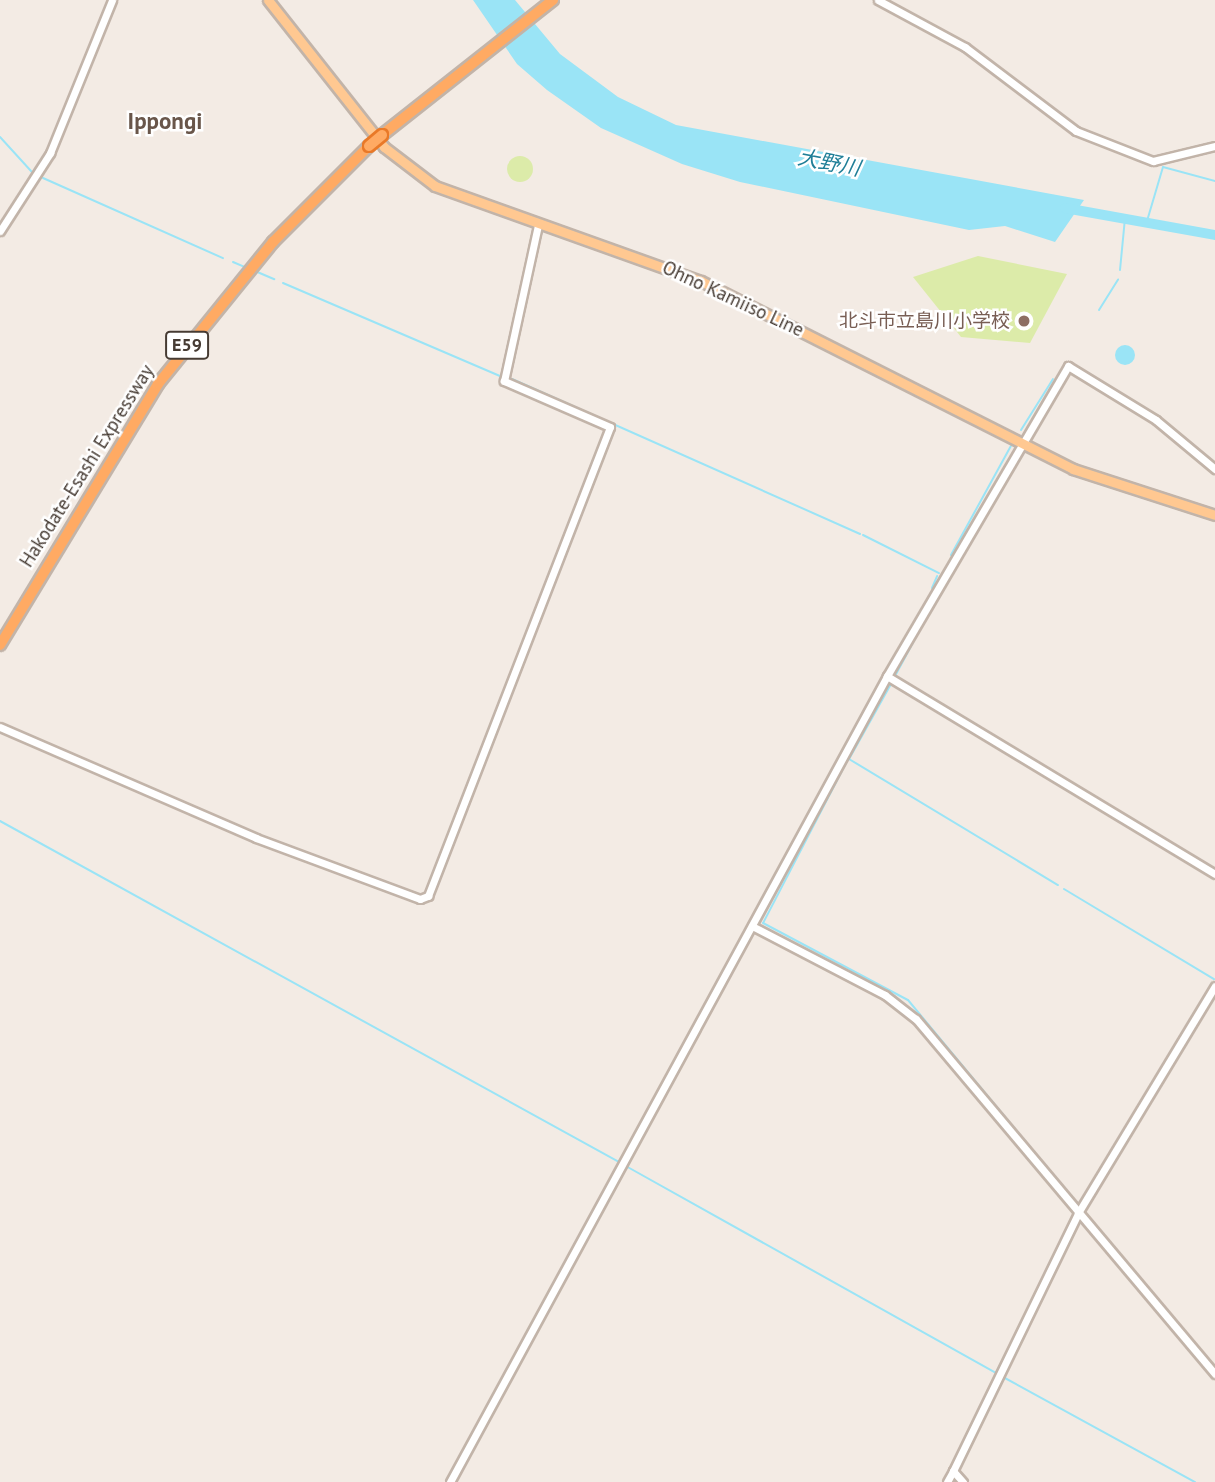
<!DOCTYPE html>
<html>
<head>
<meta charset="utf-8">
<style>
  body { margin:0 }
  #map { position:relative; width:1215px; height:1482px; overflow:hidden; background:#f3ebe4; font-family:"PT Sans","Noto Sans JP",sans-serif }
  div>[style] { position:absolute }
  .green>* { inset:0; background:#dceba9 }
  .round { border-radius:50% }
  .water>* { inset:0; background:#9ae4f6 }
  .stream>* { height:2px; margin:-1px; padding:0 1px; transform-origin:1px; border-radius:1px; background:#9ae4f6 }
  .river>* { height:10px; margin:-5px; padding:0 5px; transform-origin:5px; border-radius:5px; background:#9ae4f6 }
  .roads { filter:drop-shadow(2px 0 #c2b4a9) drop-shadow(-2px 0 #c2b4a9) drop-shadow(0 2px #c2b4a9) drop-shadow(0 -2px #c2b4a9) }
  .minor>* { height:7px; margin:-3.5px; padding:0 3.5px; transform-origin:3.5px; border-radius:3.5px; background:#fff }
  .major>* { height:9px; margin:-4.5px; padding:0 4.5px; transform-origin:4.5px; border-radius:4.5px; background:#ffc891 }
  .highway>* { height:10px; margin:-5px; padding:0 5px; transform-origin:5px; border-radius:5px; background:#ffaa63 }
  .bridges { filter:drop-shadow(2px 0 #e97928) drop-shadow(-2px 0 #e97928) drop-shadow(0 2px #e97928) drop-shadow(0 -2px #e97928) }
  .highway-bridge>* { height:10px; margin:-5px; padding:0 5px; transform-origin:5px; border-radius:5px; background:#ffaa63 }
  .dots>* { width:19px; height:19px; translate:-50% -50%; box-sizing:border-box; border:4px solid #fff; border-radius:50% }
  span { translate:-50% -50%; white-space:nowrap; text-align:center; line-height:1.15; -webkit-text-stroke:5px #fff; paint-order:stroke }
  .shield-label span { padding:2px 5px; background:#fff; border:2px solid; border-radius:5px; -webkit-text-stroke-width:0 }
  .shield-label { font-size:18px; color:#463b33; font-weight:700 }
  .street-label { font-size:19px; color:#463b33 }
  .education-label { font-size:19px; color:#785e54 }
  .right { translate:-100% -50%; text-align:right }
  .water-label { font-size:21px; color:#207f98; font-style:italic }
  .quarter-label { font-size:23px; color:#69564a; font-weight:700 }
</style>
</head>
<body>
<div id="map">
  <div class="green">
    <i class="round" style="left:507px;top:156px;width:26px;height:26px"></i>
    <i style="clip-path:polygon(978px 256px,1067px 274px,1030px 343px,961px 337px,913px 277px)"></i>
  </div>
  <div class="water">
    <i style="clip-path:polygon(473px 0,515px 0,560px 54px,618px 97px,676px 125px,1084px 200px,1055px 242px,1005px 226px,969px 230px,740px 182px,682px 164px,601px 128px,547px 90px,517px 64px)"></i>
    <i class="round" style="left:1115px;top:345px;width:20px;height:20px"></i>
  </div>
  <div class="stream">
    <i style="left:0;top:137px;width:47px;rotate:47.6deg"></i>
    <i style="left:43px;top:178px;width:197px;rotate:24deg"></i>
    <i style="left:1147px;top:221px;width:56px;rotate:-73.5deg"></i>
    <i style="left:1163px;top:167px;width:54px;rotate:15.1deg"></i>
    <i style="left:233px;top:262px;width:15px;rotate:23deg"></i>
    <i style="left:1120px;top:270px;width:52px;rotate:-84.5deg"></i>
    <i style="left:255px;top:271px;width:21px;rotate:23deg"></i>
    <i style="left:283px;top:283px;width:236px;rotate:23.2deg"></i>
    <i style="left:1099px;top:310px;width:36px;rotate:-58deg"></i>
    <i style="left:512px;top:379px;width:381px;rotate:24deg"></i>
    <i style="left:1021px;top:430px;width:60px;rotate:-57.9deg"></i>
    <i style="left:863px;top:535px;width:85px;rotate:26.6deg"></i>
    <i style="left:951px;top:555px;width:124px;rotate:-61.2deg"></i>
    <i style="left:932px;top:588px;width:13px;rotate:-67deg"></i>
    <i style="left:893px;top:673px;width:34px;rotate:-60deg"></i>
    <i style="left:895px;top:676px;width:93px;rotate:-61.8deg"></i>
    <i style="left:888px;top:682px;width:271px;rotate:117.4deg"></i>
    <i style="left:763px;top:923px;width:164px;rotate:28deg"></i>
    <i style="left:908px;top:1000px;width:266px;rotate:50.3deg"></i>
    <i style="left:891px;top:684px;width:86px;rotate:119.2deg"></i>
    <i style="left:849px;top:759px;width:244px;rotate:31.1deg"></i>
    <i style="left:0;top:821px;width:707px;rotate:28.85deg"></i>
    <i style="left:1064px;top:889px;width:175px;rotate:31deg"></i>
    <i style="left:624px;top:1165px;width:428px;rotate:29.2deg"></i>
    <i style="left:1083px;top:1211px;width:205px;rotate:49.9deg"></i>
    <i style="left:1003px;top:1377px;width:219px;rotate:28.7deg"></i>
  </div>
  <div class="river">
    <i style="left:1065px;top:208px;width:152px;rotate:10.2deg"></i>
  </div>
  <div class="roads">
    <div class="minor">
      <i style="left:878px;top:0;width:99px;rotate:28.4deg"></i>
      <i style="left:965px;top:47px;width:139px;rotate:37.1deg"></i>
      <i style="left:1076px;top:131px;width:83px;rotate:21.3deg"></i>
      <i style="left:1153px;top:161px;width:64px;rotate:-13.6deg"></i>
      <i style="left:0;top:231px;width:93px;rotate:-57.3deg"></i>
      <i style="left:50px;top:153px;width:165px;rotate:-67.9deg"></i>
      <i style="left:887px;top:676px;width:383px;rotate:31.1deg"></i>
      <i style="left:0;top:727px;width:279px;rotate:23.4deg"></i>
      <i style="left:256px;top:838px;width:175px;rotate:20.4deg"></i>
      <i style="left:420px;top:899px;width:9px;rotate:-21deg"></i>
      <i style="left:428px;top:896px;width:503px;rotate:-68.79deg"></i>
      <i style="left:610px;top:427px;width:116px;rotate:-156.5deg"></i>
      <i style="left:504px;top:381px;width:160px;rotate:-77.7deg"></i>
      <i style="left:752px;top:926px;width:150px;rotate:27.4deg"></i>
      <i style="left:885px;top:995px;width:39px;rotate:38deg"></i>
      <i style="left:916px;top:1019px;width:464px;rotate:49.9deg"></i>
      <i style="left:450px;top:1482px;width:917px;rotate:-61.53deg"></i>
      <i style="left:887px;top:676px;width:359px;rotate:-59.7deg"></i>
      <i style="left:1068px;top:366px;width:103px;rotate:31.5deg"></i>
      <i style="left:1156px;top:420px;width:77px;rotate:39.7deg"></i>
      <i style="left:947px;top:1482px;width:13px;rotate:-61deg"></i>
      <i style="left:963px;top:1482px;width:15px;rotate:-132deg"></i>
      <i style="left:953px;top:1471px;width:287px;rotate:-64.1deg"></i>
      <i style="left:1078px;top:1213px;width:265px;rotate:-58.9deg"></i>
    </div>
    <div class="major">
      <i style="left:268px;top:0;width:187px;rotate:51.7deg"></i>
      <i style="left:384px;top:147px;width:64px;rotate:37.4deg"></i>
      <i style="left:435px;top:186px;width:282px;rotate:19.7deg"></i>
      <i style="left:701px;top:281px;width:417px;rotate:26.8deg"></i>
      <i style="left:1073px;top:469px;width:149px;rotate:17.9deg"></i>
    </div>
    <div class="highway">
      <i style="left:382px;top:135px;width:218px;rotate:-38.3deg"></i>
      <i style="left:0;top:645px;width:305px;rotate:-58.8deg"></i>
      <i style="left:158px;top:384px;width:183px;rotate:-51deg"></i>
      <i style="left:273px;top:242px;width:136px;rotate:-45deg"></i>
    </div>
  </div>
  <div class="bridges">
    <div class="highway-bridge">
      <i style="left:369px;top:146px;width:17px;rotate:-40deg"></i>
    </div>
  </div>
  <div class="dots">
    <i style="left:1024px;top:321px;background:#8d6e63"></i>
  </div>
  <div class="shield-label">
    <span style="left:187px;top:345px">E59</span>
  </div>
  <div class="street-label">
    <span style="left:733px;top:299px;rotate:25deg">Ohno Kamiiso Line</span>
    <span style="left:87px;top:466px;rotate:-58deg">Hakodate-Esashi Expressway</span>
  </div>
  <div class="education-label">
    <span class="right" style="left:1010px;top:321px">北斗市立島川小学校</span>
  </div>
  <div class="water-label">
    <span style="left:829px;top:163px;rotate:11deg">大野川</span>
  </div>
  <div class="quarter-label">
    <span style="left:165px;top:121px">Ippongi</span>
  </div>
</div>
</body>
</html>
